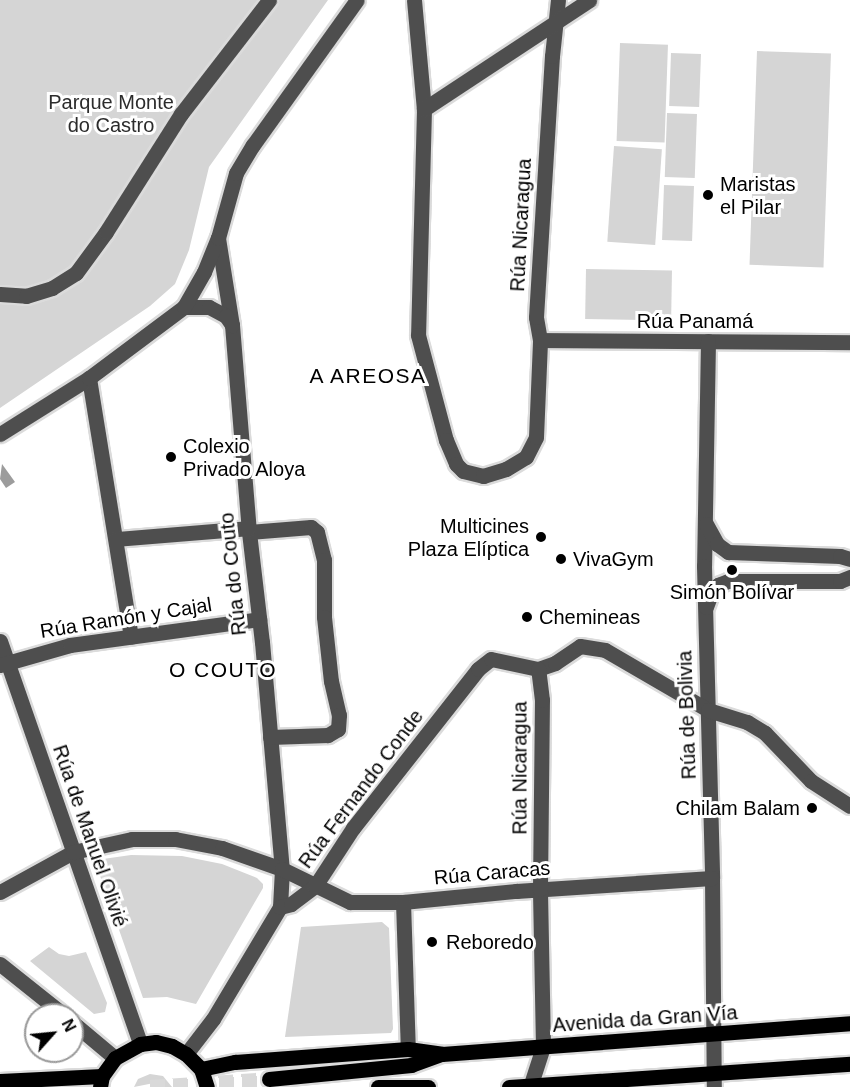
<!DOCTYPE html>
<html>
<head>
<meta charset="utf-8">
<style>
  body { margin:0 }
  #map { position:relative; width:850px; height:1087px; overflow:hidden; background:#fff; font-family:Arial,sans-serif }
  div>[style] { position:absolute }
  .green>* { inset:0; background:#d5d5d5; transform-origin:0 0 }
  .water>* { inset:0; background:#9c9c9c }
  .major-tunnel>* { height:15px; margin-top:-7.5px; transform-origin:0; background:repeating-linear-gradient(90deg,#d9d9d9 0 15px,transparent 0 23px) }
  .roads { filter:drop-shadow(2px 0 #dbdbdb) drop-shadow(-2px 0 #dbdbdb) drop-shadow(0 2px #dbdbdb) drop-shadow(0 -2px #dbdbdb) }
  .minor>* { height:15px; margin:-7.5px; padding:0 7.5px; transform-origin:7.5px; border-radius:7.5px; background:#4e4e4e }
  .major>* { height:15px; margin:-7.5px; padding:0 7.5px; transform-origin:7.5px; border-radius:7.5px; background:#000 }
  .dots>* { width:16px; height:16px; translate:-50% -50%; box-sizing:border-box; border:3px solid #fff; border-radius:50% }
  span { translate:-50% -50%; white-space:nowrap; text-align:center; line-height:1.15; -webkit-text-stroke:6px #fff; paint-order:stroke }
  .park-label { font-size:20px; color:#2c2c2c }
  .poi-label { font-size:20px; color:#000 }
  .left { translate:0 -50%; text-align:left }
  .right { translate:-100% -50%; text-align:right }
  .street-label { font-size:20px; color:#000 }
  .neighbourhood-label { font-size:21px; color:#000; letter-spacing:1.5px }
  .north { position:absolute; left:24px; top:1003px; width:60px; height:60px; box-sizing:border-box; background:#fff; border:2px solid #999; border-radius:50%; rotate:63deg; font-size:16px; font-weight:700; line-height:24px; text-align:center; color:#000 }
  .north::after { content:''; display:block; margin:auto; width:21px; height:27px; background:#000; clip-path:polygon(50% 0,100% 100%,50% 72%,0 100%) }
</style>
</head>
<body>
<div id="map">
  <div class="green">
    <i style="clip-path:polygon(0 0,328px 0,209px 167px,189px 250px,175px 284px,150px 306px,0 408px)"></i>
    <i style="left:620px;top:43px;width:48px;height:98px;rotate:2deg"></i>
    <i style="left:757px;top:51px;width:74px;height:214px;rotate:2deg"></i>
    <i style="left:671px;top:53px;width:30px;height:53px;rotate:2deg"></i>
    <i style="left:667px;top:113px;width:30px;height:64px;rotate:2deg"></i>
    <i style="left:614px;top:146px;width:48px;height:96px;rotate:4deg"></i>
    <i style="left:664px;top:185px;width:30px;height:55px;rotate:2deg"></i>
    <i style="left:586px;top:269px;width:86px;height:50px;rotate:1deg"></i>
    <i style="clip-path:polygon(131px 855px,182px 856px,222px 864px,257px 878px,263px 884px,263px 888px,196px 1004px,167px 997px,143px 998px,98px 870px,103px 859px)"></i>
    <i style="clip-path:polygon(382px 922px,389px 928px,393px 1029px,391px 1033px,285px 1037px,301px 927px)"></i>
    <i style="clip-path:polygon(49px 947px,59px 954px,69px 956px,86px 952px,107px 1003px,105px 1012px,94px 1014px,30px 961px)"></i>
    <i style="clip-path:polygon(150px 1074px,163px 1076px,172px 1087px,162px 1087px,154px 1083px,134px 1087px,138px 1079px)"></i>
  </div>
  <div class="water">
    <i style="clip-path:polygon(2px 464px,15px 482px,6px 488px,0 479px)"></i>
  </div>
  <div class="major-tunnel">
    <i style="left:150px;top:1087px;width:119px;rotate:-3.8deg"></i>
  </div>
  <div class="roads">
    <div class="minor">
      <i style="left:414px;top:0;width:109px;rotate:84.8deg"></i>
      <i style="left:424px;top:109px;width:226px;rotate:91.5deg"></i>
      <i style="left:418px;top:335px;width:109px;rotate:75.1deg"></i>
      <i style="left:446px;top:440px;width:26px;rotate:67deg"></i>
      <i style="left:456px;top:464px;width:10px;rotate:45deg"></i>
      <i style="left:463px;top:471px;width:21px;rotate:14deg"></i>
      <i style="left:483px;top:476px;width:24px;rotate:-17deg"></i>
      <i style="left:506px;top:469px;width:23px;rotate:-31deg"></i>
      <i style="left:526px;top:457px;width:22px;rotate:-63deg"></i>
      <i style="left:536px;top:437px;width:97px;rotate:-87.6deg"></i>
      <i style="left:540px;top:340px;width:23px;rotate:-100deg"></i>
      <i style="left:536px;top:317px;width:261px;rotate:-86.5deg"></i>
      <i style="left:552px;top:56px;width:56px;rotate:-83.9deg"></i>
      <i style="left:424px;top:109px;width:198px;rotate:-33.4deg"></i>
      <i style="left:218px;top:238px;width:88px;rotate:80.9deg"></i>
      <i style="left:232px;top:325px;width:208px;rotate:85.3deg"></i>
      <i style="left:249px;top:532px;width:111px;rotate:83.3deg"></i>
      <i style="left:262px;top:642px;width:228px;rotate:85deg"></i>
      <i style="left:282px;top:869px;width:38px;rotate:93deg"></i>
      <i style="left:0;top:294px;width:26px;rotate:4deg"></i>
      <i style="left:26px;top:296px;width:27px;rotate:-17deg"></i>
      <i style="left:52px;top:288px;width:28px;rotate:-32deg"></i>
      <i style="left:76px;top:273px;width:51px;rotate:-53.8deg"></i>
      <i style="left:106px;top:232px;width:140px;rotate:-57.6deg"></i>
      <i style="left:181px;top:114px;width:144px;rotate:-52.3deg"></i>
      <i style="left:184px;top:307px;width:25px"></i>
      <i style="left:209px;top:307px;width:19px;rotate:28deg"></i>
      <i style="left:226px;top:316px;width:11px;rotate:56deg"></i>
      <i style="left:540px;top:340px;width:310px;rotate:0.4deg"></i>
      <i style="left:708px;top:341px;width:225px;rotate:91deg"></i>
      <i style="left:704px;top:566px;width:312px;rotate:88.5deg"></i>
      <i style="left:712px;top:878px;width:209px;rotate:89.5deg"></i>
      <i style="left:89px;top:378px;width:262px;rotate:80.8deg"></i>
      <i style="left:0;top:434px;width:105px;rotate:-32.2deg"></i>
      <i style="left:89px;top:378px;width:119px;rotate:-36.8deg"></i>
      <i style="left:184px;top:307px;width:40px;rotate:-60.3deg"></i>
      <i style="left:204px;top:272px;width:37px;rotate:-68deg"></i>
      <i style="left:218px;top:238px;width:67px;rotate:-74.5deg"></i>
      <i style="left:236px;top:173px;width:33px;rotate:-59deg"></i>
      <i style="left:253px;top:145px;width:178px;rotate:-54.4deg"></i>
      <i style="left:706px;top:524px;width:23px;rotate:61deg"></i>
      <i style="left:717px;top:544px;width:14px;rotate:36deg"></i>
      <i style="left:728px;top:552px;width:112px;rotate:2deg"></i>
      <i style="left:840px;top:556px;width:10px;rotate:17deg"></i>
      <i style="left:249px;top:532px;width:62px;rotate:-4.6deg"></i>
      <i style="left:311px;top:527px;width:8px;rotate:40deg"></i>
      <i style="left:317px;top:532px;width:29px;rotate:76deg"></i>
      <i style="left:324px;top:560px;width:57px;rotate:90deg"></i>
      <i style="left:324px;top:617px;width:64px;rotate:83.8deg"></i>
      <i style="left:331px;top:681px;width:35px;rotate:77deg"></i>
      <i style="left:339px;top:715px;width:14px;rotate:94deg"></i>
      <i style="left:338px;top:729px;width:12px;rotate:149deg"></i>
      <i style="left:328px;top:735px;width:58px;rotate:178deg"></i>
      <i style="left:116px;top:539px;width:133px;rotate:-4.7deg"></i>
      <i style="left:706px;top:607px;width:15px;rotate:-70deg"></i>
      <i style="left:711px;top:593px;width:11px;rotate:-49deg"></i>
      <i style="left:718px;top:585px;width:11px;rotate:-22deg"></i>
      <i style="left:728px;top:581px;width:112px"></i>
      <i style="left:840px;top:581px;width:11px;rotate:-22deg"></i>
      <i style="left:0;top:641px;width:427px;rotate:70.8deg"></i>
      <i style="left:0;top:665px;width:73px;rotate:-15.9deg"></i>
      <i style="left:70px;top:645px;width:191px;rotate:-7.8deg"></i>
      <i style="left:0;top:892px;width:83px;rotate:-28.7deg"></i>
      <i style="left:73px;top:852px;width:60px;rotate:-12.4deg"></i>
      <i style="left:132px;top:839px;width:43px"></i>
      <i style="left:175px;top:839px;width:48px;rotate:10.8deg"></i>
      <i style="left:222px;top:848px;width:64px;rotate:19.3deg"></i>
      <i style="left:282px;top:869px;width:76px;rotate:25.9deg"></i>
      <i style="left:350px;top:902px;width:53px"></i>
      <i style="left:403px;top:902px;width:114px;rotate:-5.6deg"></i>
      <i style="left:516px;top:891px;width:196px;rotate:-3.8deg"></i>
      <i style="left:403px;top:902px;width:147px;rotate:88.1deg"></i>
      <i style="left:0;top:964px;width:82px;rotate:38.6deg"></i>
      <i style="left:72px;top:1022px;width:56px;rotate:39.9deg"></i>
      <i style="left:186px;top:1054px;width:44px;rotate:-52.4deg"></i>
      <i style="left:213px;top:1019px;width:131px;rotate:-59.1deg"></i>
      <i style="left:280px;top:907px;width:11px;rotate:-15deg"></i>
      <i style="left:291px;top:904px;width:30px;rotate:-37deg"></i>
      <i style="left:315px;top:886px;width:69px;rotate:-56.8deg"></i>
      <i style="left:353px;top:828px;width:202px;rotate:-51.8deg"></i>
      <i style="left:478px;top:669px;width:16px;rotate:-38deg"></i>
      <i style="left:491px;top:659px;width:48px;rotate:12deg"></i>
      <i style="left:538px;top:669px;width:18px;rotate:-19deg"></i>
      <i style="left:555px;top:663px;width:30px;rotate:-34deg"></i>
      <i style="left:580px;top:646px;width:25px;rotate:9deg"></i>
      <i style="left:605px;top:650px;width:119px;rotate:30.2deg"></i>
      <i style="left:708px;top:710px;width:41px;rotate:17.1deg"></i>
      <i style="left:747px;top:722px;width:21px;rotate:31deg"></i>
      <i style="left:765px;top:733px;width:66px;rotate:46.2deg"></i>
      <i style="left:811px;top:781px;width:46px;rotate:32.7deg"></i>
      <i style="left:530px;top:1087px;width:42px;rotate:-72deg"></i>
      <i style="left:543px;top:1047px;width:158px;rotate:-91.1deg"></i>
      <i style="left:540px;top:889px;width:189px;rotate:-89.4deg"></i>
      <i style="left:542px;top:700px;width:31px;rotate:-97deg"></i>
    </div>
    <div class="major">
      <i style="left:201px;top:1069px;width:35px;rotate:-12deg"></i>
      <i style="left:235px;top:1062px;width:173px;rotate:-4.3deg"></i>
      <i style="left:408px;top:1049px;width:34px;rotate:8deg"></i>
      <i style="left:442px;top:1054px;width:409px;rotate:-4.3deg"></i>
      <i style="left:269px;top:1079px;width:143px;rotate:-5.6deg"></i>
      <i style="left:411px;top:1065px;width:30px;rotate:-20deg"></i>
      <i style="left:0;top:1081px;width:102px;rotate:-2.8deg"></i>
      <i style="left:100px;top:1087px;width:11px;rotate:-80deg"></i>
      <i style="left:102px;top:1076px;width:22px;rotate:-54deg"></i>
      <i style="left:115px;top:1058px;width:29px;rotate:-29deg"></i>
      <i style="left:140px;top:1044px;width:16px;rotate:-7deg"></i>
      <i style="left:156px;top:1042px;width:16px;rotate:14deg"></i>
      <i style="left:172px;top:1046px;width:16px;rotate:30deg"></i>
      <i style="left:186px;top:1054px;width:21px;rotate:45deg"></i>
      <i style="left:201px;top:1069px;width:19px;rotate:72deg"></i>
      <i style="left:378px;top:1087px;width:50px"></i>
      <i style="left:509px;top:1087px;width:342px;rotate:-3.9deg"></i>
    </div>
  </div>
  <div class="dots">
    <i style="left:708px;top:195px;background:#000"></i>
    <i style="left:171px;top:457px;background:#000"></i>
    <i style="left:541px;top:537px;background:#000"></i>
    <i style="left:561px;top:559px;background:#000"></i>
    <i style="left:732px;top:570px;background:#000"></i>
    <i style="left:527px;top:617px;background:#000"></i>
    <i style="left:812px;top:808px;background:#000"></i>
    <i style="left:432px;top:942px;background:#000"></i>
  </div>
  <div class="park-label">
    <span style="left:111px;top:114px">Parque Monte<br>do Castro</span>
  </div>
  <div class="poi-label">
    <span class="left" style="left:720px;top:196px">Maristas<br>el Pilar</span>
    <span class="left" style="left:183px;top:458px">Colexio<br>Privado Aloya</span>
    <span class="right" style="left:529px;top:538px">Multicines<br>Plaza Elíptica</span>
    <span class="left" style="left:573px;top:559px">VivaGym</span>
    <span style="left:732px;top:592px">Simón Bolívar</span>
    <span class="left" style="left:539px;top:617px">Chemineas</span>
    <span class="right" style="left:800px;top:808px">Chilam Balam</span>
    <span class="left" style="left:446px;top:942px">Reboredo</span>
  </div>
  <div class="street-label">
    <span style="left:521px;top:225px;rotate:-87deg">Rúa Nicaragua</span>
    <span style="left:695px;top:321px">Rúa Panamá</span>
    <span style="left:233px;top:574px;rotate:-96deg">Rúa do Couto</span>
    <span style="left:126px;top:618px;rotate:-9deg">Rúa Ramón y Cajal</span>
    <span style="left:687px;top:715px;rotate:-92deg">Rúa de Bolivia</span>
    <span style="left:520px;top:768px;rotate:-90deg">Rúa Nicaragua</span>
    <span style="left:361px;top:789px;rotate:-53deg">Rúa Fernando Conde</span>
    <span style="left:90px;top:836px;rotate:71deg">Rúa de Manuel Olivié</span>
    <span style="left:492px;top:873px;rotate:-5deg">Rúa Caracas</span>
    <span style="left:645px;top:1019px;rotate:-4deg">Avenida da Gran Vía</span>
  </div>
  <div class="neighbourhood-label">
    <span style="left:368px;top:376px">A AREOSA</span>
    <span style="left:223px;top:670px">O COUTO</span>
  </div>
  <div class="north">N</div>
</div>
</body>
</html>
